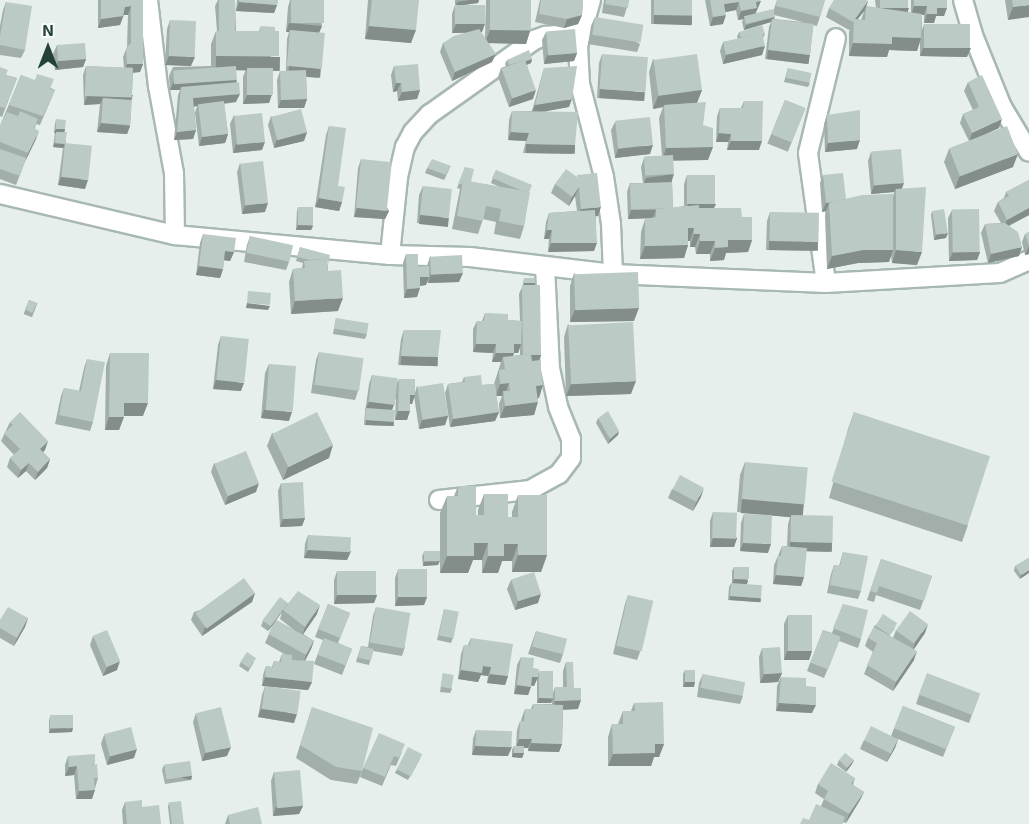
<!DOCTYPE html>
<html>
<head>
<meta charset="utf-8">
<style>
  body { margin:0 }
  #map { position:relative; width:1029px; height:824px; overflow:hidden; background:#e6efeb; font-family:"Exo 2",sans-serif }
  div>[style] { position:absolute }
  .roads { filter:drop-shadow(2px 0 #a8b8b2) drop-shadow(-2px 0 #a8b8b2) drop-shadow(0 2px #a8b8b2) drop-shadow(0 -2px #a8b8b2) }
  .street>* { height:18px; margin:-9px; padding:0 9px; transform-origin:9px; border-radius:9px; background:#fff }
  .wall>* { inset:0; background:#a1aea9; transform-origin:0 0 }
  .shaded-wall>* { inset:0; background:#838d89; transform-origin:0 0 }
  .building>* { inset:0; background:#bbcac4; transform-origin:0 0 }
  span { translate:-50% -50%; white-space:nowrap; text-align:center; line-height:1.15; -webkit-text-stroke:4.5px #f7fbf9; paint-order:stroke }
  .north { position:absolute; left:18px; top:18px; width:60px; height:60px; -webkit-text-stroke:4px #f7fbf9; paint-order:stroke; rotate:0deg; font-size:16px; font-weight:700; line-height:24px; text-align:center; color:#24423a }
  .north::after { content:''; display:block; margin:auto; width:21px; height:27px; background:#24423a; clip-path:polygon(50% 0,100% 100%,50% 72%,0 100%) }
</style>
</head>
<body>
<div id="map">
  <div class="roads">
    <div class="street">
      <i style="left:148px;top:0;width:87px;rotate:83.4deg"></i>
      <i style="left:158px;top:86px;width:88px;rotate:79.6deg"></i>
      <i style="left:174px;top:173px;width:62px;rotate:89.1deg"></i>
      <i style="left:591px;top:0;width:48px;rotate:105.8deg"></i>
      <i style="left:578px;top:46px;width:38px;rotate:87deg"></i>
      <i style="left:580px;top:84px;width:96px;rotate:75.5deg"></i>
      <i style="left:604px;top:177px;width:48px;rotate:81.5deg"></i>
      <i style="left:611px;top:224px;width:50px;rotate:87.7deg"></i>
      <i style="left:963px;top:0;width:36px;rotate:74deg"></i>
      <i style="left:973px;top:35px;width:78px;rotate:68.1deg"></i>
      <i style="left:1002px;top:107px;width:52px;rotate:59deg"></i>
      <i style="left:0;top:194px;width:180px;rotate:13.2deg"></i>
      <i style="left:175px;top:235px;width:216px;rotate:5.3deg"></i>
      <i style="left:390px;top:255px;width:80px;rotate:1.4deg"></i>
      <i style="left:470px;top:257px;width:144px;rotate:6.8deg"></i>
      <i style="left:613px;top:274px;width:213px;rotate:2.4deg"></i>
      <i style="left:826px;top:283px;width:174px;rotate:-3.3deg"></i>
      <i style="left:1000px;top:273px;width:32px;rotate:-24deg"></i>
      <i style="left:390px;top:255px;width:78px;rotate:-84.1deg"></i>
      <i style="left:398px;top:177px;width:31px;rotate:-77deg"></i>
      <i style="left:405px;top:147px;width:17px;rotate:-62deg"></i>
      <i style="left:413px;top:132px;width:25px;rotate:-47deg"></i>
      <i style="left:430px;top:114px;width:128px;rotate:-35.4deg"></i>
      <i style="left:534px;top:40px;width:12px;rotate:-20deg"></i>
      <i style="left:545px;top:36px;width:36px;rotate:-5deg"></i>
      <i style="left:826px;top:283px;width:131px;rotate:-97.9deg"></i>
      <i style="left:808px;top:153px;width:118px;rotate:-76.3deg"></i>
      <i style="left:439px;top:500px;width:92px;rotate:-6.3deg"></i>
      <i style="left:530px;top:490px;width:33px;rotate:-29deg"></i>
      <i style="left:559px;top:474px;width:20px;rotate:-53deg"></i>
      <i style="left:571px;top:458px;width:19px;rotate:-90deg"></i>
      <i style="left:571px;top:439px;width:35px;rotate:-112deg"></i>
      <i style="left:558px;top:406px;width:38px;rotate:-102deg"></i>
      <i style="left:550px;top:369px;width:102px;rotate:-92.8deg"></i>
    </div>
  </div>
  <div class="wall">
    <i style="clip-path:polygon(98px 0,143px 0,143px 64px,140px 72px,133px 73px,130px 126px,127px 134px,97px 132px,100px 104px,84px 105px,83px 75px,86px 66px,124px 68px,123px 57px,127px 47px,128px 15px,124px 15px,120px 25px,98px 28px)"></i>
    <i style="clip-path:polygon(218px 0,235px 0,236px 31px,259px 31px,261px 26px,275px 70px,273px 70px,272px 94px,269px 103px,243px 104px,243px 77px,246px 69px,236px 69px,236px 102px,224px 104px,228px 134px,225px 143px,199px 146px,195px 113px,197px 106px,194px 107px,196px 130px,193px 139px,174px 140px,178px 95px,180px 90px,170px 90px,169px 76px,173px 67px,211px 66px,211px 44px,216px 31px,217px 31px,215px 6px)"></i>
    <i style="clip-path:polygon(237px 0,278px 0,277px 5px,274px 13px,236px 11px)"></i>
    <i style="clip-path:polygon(290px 0,318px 0,322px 26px,319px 33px,318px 78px,306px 77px,307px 99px,304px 108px,278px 108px,277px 80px,280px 71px,286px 71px,287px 39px,289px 32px,286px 32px,288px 7px)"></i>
    <i style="clip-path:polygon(368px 0,419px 0,411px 43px,365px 39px)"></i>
    <i style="clip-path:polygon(455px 0,479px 0,478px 3px,463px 5px,485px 38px,486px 0,531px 0,530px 31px,526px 44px,489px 43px,492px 62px,452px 81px,440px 52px,443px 43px,465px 33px,452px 33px,452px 14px,455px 5px)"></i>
    <i style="clip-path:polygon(540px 0,583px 0,582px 15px,578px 24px,564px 28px,535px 22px)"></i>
    <i style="clip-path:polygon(604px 0,629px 0,624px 17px,602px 13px)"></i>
    <i style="left:651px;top:0;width:41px;height:24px"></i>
    <i style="clip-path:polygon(evenodd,705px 0,760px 0,755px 15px,773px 12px,777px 0,825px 0,817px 26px,813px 25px,810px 55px,807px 64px,765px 59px,769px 27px,771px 22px,744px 30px,742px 22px,743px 19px,738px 20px,736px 10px,725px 12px,723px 24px,710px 26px,705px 0,774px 15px,803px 22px,774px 19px,774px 15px)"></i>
    <i style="clip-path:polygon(875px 0,908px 0,908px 12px,911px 13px,911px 0,947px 0,944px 16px,936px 16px,934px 23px,924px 23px,924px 15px,922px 15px,922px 30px,924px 24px,967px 57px,920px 56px,920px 42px,917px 51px,889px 50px,887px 57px,849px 56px,849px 32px,850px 29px,849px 30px,826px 17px,829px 8px,868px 1px,865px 10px,857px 19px,861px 20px,866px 6px,876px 8px)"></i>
    <i style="clip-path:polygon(1005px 0,1029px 0,1008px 20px)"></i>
    <i style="clip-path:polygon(6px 2px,25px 50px,21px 58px,0 55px,0 26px,3px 10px)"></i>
    <i style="clip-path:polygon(595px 17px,640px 44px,637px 52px,588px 44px,591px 26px)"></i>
    <i style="clip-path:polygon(170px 20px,191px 66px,165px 65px,167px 29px)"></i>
    <i style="clip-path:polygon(546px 32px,577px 53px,574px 61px,544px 64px,542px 40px)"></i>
    <i style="clip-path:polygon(739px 32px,765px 34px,763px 38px,762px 55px,723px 64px,720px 51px,723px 42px,738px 39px,737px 37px)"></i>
    <i style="clip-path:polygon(57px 45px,86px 59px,83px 67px,55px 70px,53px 54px)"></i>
    <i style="clip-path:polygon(602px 54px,642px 101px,597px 98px,599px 63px)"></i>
    <i style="clip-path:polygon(532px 59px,531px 63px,527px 65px,533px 99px,509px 107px,498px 77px,501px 68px,506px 66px,505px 64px,507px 60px)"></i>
    <i style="clip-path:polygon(653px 59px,702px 90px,697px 102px,703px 125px,708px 160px,673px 160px,672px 182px,673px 208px,684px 206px,684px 184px,687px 175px,714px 208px,742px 217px,752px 240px,748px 252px,726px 253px,724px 260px,710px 261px,710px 254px,696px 254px,695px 247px,690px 247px,690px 241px,688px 241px,688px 245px,684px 258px,640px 259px,641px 232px,645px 219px,653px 218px,628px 219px,627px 192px,630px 183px,643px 183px,641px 167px,644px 158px,662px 156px,659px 118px,663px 107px,653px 109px,649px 72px)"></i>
    <i style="clip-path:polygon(394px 66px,420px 90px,417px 99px,398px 101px,397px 91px,393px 92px,391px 75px)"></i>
    <i style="clip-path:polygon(0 67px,6px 75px,17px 78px,2px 117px,0 116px)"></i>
    <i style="clip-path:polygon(544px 68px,569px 107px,546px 111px,575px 145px,572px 154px,523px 153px,526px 141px,508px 140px,509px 120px,512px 111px,532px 111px)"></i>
    <i style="clip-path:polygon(788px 68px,810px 83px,808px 87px,784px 82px)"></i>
    <i style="clip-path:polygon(21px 75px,55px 90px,40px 125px,36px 124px,35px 128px,36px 139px,26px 159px,16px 185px,0 179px,0 126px)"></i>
    <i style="clip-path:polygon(968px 82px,999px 128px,981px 136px,1013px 167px,955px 189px,944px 162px,949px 149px,969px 141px,960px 123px,963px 114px,973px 110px,964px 91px)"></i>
    <i style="left:785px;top:100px;width:22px;height:47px;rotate:22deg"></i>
    <i style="clip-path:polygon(744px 101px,759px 150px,727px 150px,728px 142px,716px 142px,717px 116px,720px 108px,741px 108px)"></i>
    <i style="clip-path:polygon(234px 115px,262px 150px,233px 153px,230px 124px)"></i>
    <i style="clip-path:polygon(827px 115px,857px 149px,825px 152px,824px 124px)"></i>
    <i style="clip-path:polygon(271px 116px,307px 132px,304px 141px,274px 148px,268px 125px)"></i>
    <i style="clip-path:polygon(56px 119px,65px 129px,64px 132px,66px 143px,85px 189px,58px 185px,63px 148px,53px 147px,55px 133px,54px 133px,55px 124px)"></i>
    <i style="clip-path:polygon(615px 122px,650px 154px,615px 158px,611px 130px)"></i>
    <i style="clip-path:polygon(329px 126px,338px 186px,342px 202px,339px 211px,315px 207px,326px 135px)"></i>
    <i style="clip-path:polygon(871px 152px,902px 189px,917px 265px,892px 263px,891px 255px,889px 262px,858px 263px,827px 269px,825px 216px,826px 211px,822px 212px,820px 183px,823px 175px,846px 199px,893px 197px,894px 192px,871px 194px,868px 161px)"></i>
    <i style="clip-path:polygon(361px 159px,389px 211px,385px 219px,354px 217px,358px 168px)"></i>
    <i style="clip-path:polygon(240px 163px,265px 212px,242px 214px,237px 172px)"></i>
    <i style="clip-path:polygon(465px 167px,471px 182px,500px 187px,491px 183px,496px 170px,529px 192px,524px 226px,520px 239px,494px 234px,496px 222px,483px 219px,478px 234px,452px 229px,460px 189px,457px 188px)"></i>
    <i style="clip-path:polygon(427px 168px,449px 170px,444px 180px,425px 173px)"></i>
    <i style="clip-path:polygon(577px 175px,598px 216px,596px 216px,594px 251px,548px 252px,549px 239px,544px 239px,546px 222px,549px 213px,577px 211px,575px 196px,569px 206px,551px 193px,555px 184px,577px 177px)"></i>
    <i style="clip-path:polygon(1029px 180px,1029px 215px,1009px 226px,1019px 256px,988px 263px,981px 233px,985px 224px,1001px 223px,994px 211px,998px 202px,1004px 198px,1006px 192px)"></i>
    <i style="clip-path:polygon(423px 186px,446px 226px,417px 223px,419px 195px)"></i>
    <i style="clip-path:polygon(298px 207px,313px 226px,311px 230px,296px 230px,297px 211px)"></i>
    <i style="clip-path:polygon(952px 210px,980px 252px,977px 260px,949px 261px,948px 218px)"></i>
    <i style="clip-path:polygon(932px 211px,946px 238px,934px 240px,931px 215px)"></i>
    <i style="clip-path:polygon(770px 212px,815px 251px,766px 250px,767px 221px)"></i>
    <i style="clip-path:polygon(1029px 232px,1029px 254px,1025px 255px,1022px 242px,1025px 234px)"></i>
    <i style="clip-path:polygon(203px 234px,234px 252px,230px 261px,224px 260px,223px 269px,220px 278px,196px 275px,200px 243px)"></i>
    <i style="clip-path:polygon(250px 236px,289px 262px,286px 270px,244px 262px,247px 245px)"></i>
    <i style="clip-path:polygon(300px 247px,328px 265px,328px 271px,338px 311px,291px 314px,289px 282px,293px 269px,302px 268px,303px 263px,296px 261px)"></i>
    <i style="clip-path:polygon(406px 254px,418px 267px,427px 266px,430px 256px,459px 282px,428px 283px,427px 281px,426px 285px,420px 286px,417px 297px,404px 298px,403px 263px)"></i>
    <i style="clip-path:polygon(574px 273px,634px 321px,570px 322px,570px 286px)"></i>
    <i style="clip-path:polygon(evenodd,524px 278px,535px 283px,535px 285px,541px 355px,539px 360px,543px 385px,538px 398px,534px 415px,500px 418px,499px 404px,502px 396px,496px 396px,499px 412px,495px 421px,450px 427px,445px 393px,448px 384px,462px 382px,464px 377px,482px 385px,494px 384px,501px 362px,492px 362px,493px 353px,473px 352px,473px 329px,477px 321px,482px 321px,485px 313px,508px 320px,520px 321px,519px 294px,523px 285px,524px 278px,520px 348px,520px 355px,513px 356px,514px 353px,518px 353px,520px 348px)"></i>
    <i style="left:29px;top:300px;width:9px;height:15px;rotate:21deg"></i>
    <i style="clip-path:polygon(336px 318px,367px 334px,365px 339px,333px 334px)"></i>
    <i style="clip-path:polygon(568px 324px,631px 394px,566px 396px,564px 337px)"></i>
    <i style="clip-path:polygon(404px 330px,438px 357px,435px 366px,398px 365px,401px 339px)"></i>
    <i style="clip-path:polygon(221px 336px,241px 391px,213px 389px,218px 345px)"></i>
    <i style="clip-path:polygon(319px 352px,358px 391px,355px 400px,311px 393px,316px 360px)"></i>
    <i style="clip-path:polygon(110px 353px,143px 416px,124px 416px,119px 430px,105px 430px,106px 366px)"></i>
    <i style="clip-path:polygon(87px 359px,93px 422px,90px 431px,55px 424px,61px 396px,64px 388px,79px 391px,84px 368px)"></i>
    <i style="clip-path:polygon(269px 364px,289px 421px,261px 418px,265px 373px)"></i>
    <i style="clip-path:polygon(372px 375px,397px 383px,399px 379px,415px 393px,417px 386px,448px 416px,445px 425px,419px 429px,414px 396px,412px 404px,410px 404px,407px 420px,395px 420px,396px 397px,392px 410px,392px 426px,364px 425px,365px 413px,369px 384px)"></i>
    <i style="clip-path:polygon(854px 412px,968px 525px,962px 542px,829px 498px,848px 429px)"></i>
    <i style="clip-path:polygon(598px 418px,618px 435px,608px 444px,596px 423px)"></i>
    <i style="clip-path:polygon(10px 422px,45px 450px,43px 452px,50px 459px,47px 468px,35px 480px,26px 471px,18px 478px,7px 467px,10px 458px,14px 455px,1px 441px)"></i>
    <i style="clip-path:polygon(272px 433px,329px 458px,283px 480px,267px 446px)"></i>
    <i style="clip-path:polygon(745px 462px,804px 504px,801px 515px,832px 543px,829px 552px,806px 551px,804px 577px,801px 586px,773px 584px,774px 565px,778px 556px,782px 546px,787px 546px,788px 524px,790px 517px,737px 512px,740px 475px)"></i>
    <i style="clip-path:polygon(214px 463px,256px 492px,225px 505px,211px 472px)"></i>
    <i style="clip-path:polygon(281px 483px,305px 518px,302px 526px,280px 527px,278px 491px)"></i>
    <i style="clip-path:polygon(458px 486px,476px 515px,478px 515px,478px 510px,484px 494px,508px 517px,512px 517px,512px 512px,518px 495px,547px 555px,541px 572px,512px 572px,512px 561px,502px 561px,498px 573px,482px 573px,482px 560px,473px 560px,468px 573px,440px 573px,440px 513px,447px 496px,454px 496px)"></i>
    <i style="clip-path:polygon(672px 489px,701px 497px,693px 511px,668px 498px)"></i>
    <i style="clip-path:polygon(713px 512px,737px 538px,734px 547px,710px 547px,710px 521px)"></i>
    <i style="clip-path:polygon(744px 514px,768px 553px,740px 551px,741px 523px)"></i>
    <i style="clip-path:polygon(308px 535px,351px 551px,347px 560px,304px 558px,305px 544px)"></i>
    <i style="clip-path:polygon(424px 552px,438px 565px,423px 566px,422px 556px)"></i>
    <i style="clip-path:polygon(843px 552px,861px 591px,858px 599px,827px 593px,831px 574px,834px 565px,839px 566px)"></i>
    <i style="clip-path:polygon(1029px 558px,1020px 579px,1014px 571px,1015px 566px)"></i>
    <i style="clip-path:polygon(881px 559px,932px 576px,920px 610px,876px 595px,874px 602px,867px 600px)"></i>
    <i style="clip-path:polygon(734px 567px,748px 580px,747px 584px,759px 602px,728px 600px,729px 587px,731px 583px,732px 583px,732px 571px)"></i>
    <i style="clip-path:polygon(398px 570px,427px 597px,424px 605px,395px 606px,395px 578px)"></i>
    <i style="clip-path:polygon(337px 571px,377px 595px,374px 603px,334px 604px,334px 580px)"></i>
    <i style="clip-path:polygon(511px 580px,538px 603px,515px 610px,507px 589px)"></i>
    <i style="clip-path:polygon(255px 593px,252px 602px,202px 636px,191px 620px,194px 612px)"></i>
    <i style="clip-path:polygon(628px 595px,640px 652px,637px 660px,613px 654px,625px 604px)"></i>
    <i style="clip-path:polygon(evenodd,288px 603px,317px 614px,303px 634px,314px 641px,311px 649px,305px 661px,312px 682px,308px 690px,273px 687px,294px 723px,258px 717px,262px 695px,265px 686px,262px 686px,263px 675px,266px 666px,272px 667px,274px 661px,279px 662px,282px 654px,286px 655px,265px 643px,273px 625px,268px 631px,261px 626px,263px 621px,288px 603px,282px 612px,280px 619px,294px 630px,276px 620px,282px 612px)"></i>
    <i style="clip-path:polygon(328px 604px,350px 613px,338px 643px,352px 649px,342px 675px,314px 664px,323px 640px,315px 637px)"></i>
    <i style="clip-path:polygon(843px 604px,861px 639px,858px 648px,839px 641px,824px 678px,807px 671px,823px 630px,832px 633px)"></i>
    <i style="clip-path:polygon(376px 607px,405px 647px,402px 656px,373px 651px,369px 665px,356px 662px,361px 646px,368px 647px,373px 616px)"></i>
    <i style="clip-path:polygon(444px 609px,453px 638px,451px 643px,437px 640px)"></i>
    <i style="clip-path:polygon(788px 615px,812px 651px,809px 660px,784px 660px,784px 624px)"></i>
    <i style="clip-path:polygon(28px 618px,25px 627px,14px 646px,0 638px,0 620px)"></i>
    <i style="clip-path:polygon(875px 625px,895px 628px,889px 636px,893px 638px,896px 630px,925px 633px,913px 649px,914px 660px,893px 691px,864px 674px,873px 652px,865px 646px,868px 638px)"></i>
    <i style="clip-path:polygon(536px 631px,563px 654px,560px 663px,528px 654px)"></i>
    <i style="clip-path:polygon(93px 636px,117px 670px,103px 676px,90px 645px)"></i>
    <i style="clip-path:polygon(471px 638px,508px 676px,505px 685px,487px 683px,488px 676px,481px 675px,478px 682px,458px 679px,461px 654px,464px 645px,468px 645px)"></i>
    <i style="clip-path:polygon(762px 648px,782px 673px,778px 682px,760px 683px,759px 657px)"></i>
    <i style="clip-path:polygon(521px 657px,533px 668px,538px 672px,553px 693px,555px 687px,563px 687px,563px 671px,566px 662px,574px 688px,578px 709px,563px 710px,562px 744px,559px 752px,528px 751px,528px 748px,524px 748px,524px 753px,522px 758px,512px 757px,512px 750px,514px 746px,516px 746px,517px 730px,520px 721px,521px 721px,522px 717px,525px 709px,531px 709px,533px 704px,552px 704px,552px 701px,551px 703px,537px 703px,537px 679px,534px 686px,531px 686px,528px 695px,514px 694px,517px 665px)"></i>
    <i style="clip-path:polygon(241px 662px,254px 662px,248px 672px,239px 666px)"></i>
    <i style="clip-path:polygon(685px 670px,694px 687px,683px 687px,683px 674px)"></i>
    <i style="clip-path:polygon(443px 673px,452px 689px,450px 693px,440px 692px)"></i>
    <i style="clip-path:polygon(703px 674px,743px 696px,740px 704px,697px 697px,699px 683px)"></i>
    <i style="clip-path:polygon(781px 677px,806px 686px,812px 713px,776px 711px,777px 686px)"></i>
    <i style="clip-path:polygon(980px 693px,969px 723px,916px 704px,919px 695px)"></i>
    <i style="clip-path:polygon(634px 703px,664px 744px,659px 757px,654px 757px,651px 766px,608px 766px,608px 737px,612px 724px,618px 724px,623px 711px,631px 711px)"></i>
    <i style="clip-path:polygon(903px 706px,955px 727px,943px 757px,898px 739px,895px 748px,887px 762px,860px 749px,864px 740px,891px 736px)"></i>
    <i style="clip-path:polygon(312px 707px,362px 771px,357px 784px,331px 780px,296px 758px)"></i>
    <i style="clip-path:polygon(196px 713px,227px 756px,202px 761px,193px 722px)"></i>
    <i style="clip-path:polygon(50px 716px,72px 732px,49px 733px,49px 721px)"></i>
    <i style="clip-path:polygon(476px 730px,508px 756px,472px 755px,473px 739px)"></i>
    <i style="clip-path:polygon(104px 735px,134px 758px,107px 765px,101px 744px)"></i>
    <i style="clip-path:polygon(402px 752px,396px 766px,391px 765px,382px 786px,360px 777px,363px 768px)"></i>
    <i style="clip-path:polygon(68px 756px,95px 762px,94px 764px,98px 778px,92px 799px,76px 799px,74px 775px,65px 776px,65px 765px)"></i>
    <i style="clip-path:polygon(420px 759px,408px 780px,395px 773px,397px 769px)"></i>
    <i style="clip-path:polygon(839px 760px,854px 760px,852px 764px,846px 772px,837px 765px)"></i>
    <i style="clip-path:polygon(164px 765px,192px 776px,191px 780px,165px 784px,162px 770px)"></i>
    <i style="clip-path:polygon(274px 772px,303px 806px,299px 814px,273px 816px,271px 781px)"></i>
    <i style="clip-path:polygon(855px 778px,853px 785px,864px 792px,860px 800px,846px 823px,843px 822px,842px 824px,800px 824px,809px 820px,821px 806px,824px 799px,815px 793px,818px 784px)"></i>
    <i style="clip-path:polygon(125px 802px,142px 807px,161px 824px,123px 824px,122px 810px)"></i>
    <i style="clip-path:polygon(169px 802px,184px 824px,170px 824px,168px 807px)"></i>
    <i style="clip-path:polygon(228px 815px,262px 824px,225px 824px)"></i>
  </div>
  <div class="shaded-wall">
    <i style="clip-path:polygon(470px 0,479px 0,478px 3px,456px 6px,457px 2px)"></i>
    <i style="clip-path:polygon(761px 1px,754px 17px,738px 20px,741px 11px,756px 2px)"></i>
    <i style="clip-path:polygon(868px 1px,865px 10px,854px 24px,854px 20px)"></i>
    <i style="clip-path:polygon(239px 2px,277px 5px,274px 13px,236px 11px)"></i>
    <i style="clip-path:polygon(739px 2px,736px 10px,721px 13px,724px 4px)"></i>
    <i style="clip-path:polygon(1029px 5px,1029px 17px,1008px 20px,1013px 7px)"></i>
    <i style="clip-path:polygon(131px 6px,128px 15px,121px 15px,125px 7px)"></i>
    <i style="clip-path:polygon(914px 6px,927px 6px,924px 15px,911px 15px)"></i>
    <i style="clip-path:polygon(881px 8px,909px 8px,906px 16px)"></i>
    <i style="clip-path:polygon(937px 8px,947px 8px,944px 16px,936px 16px,934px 23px,924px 23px,927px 14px)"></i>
    <i style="clip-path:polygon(582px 15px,578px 24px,564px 28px,567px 19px)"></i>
    <i style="left:654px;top:15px;width:38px;height:9px;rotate:2deg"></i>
    <i style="clip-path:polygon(726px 15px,723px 24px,710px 26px,713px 17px)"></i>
    <i style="clip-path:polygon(123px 16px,120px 25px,98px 28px,101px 19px)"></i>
    <i style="clip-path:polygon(775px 17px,773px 21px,772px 19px,771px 22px,744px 30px,746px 25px)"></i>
    <i style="clip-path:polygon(289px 23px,322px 26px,318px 35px,290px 30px,289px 32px,286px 32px)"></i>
    <i style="clip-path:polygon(456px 24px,485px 24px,482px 32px,452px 33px)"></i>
    <i style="clip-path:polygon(369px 26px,416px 30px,411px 43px,365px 39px)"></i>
    <i style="clip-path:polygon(490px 30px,530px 31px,526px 44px,485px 43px)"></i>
    <i style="clip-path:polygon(892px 37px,921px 38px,917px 51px,889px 50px,887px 57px,849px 56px,853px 43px)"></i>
    <i style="clip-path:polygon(765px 46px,762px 55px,723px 64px,726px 55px)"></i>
    <i style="clip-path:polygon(923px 48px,971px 48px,967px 57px,920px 56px)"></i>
    <i style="left:768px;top:50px;width:42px;height:9px;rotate:7deg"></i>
    <i style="clip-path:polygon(577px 53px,574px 61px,544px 64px,547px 55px)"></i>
    <i style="clip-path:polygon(496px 54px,492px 62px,452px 81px,455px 72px)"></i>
    <i style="clip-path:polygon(169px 56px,195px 57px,191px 66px,165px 65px)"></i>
    <i style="left:216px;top:56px;width:64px;height:14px;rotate:1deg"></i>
    <i style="clip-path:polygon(86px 59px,83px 67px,55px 70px,58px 61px)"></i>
    <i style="clip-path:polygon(532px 59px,531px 63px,508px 72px,510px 68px)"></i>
    <i style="clip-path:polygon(127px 64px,143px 64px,140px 72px,124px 73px)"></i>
    <i style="left:289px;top:66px;width:32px;height:9px;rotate:5deg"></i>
    <i style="clip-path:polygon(237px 80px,234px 89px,181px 87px,180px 90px,170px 90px,174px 81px)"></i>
    <i style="clip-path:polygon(396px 83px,401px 83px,397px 91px,393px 92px)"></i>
    <i style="left:600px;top:89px;width:45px;height:9px;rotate:4deg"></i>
    <i style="clip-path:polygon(420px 90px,417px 99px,398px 101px,402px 92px)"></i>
    <i style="clip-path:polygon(536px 90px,533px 99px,509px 107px,512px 98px)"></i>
    <i style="clip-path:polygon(702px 90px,697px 103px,664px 105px,663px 107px,653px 109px,658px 96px)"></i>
    <i style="clip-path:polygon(240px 94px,236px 102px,198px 106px,198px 104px,197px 106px,190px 107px,193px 98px)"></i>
    <i style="clip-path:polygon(272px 94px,269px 103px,243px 104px,247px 95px)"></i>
    <i style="clip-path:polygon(133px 95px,130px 104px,103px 98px,100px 104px,84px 105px,87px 96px)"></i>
    <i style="clip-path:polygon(307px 99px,304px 108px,278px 108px,281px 100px)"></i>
    <i style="clip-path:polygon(572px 99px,569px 107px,531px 114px,535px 105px)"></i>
    <i style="clip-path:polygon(1002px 119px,999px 128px,969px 142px,972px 133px)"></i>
    <i style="clip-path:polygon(101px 123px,130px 126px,127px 134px,97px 132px)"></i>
    <i style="clip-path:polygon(56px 129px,65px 129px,64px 134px,54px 133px)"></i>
    <i style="clip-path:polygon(196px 130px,193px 139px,174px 140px,177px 132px)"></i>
    <i style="clip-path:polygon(39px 131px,36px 139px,25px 162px,28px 153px)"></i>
    <i style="clip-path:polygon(307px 132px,304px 141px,274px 148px,277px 139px)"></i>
    <i style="clip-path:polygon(511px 132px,529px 133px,526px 141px,508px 140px)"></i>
    <i style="clip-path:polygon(719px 133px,731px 134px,728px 142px,716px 142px)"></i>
    <i style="clip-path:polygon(228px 134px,225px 143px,199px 146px,202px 137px)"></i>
    <i style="clip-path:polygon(860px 140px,857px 149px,825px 152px,828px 143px)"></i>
    <i style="clip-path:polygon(731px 141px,762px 141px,759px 150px,727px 150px)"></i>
    <i style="clip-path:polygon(265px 142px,262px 150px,233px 153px,236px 144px)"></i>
    <i style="clip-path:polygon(55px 143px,65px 144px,63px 148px,53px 147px)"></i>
    <i style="left:526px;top:144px;width:49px;height:9px;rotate:1deg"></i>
    <i style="clip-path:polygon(653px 145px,650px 154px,615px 158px,618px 149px)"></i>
    <i style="clip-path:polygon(713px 147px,708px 160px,662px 161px,666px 148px)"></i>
    <i style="clip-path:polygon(1018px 154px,1013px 167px,955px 189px,959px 177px)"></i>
    <i style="clip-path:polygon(674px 174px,671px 183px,643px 186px,646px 178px)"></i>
    <i style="clip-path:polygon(61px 177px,88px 180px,85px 189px,58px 185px)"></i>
    <i style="clip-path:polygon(904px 183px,901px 191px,896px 189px,894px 192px,871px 194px,874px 185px)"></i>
    <i style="clip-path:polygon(579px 187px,575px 196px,569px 206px,572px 197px)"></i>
    <i style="clip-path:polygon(319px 198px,342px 202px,339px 211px,315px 207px)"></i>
    <i style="clip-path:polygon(846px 201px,829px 203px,826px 211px,822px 212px,826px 203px)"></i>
    <i style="clip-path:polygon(268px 203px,265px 212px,242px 214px,245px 205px)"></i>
    <i style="clip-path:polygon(688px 204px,716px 204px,712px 212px,685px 213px)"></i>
    <i style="clip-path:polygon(601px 207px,598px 216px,578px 218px,581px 209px)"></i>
    <i style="clip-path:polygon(357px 208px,389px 211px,385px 219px,354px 217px)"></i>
    <i style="clip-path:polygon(1029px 208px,1029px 215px,1004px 228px,1007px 220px)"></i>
    <i style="clip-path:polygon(656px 209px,653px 218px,628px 219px,631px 210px,673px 209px)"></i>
    <i style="left:420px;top:215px;width:29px;height:9px;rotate:6deg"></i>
    <i style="clip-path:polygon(298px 225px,313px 226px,311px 230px,296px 230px)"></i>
    <i style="clip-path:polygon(688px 228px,694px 228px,690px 241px,683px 241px)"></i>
    <i style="clip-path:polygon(547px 230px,552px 230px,549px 239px,544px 239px)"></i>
    <i style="clip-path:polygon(948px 233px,946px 238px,934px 240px,936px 235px)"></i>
    <i style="clip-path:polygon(694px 234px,700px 234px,695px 247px,690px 247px)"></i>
    <i style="clip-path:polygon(728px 240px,752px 240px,748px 252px,726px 253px,724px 260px,710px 261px,715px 248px)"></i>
    <i style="clip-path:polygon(700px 241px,715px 241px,710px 254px,696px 254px)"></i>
    <i style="left:769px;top:241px;width:49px;height:9px;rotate:1deg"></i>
    <i style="clip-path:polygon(551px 243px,597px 243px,594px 251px,548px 252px)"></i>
    <i style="clip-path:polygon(688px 245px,684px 258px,640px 259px,645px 246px)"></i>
    <i style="clip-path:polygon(1029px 246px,1029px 254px,1025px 255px)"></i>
    <i style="clip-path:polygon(1022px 247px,1019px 256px,988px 263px,991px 254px)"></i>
    <i style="clip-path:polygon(863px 250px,893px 250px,889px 262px,858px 263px,827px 269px,832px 256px)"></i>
    <i style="clip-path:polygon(896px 250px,922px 252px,917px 265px,892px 263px)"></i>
    <i style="clip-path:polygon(225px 251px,234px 252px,230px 261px,222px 260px)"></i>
    <i style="clip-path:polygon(953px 252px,980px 252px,977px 260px,949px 261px)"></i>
    <i style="clip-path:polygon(199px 266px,223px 269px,220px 278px,196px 275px)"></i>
    <i style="clip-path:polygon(463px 273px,459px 282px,428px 283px,431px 274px)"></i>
    <i style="clip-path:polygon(420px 277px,429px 277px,426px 285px,417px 286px)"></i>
    <i style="clip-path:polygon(524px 283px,535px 283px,534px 288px,523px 288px)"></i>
    <i style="clip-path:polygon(420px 288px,417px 297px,404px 298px,407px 289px)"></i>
    <i style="clip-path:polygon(343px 298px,338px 311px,291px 314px,295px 301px)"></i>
    <i style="clip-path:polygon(247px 303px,270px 306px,268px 310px,246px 308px)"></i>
    <i style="clip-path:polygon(639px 308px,634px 321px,570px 322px,575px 309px)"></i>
    <i style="clip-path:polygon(476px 344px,496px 344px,493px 353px,473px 352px)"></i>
    <i style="clip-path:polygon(514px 344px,521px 344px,518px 353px,511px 353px)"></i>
    <i style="clip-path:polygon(496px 353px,514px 353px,511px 362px,503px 357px,501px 362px,492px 362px)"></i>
    <i style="clip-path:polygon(524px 355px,541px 355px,538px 363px,520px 364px)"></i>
    <i style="left:401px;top:356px;width:37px;height:9px;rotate:2deg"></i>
    <i style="clip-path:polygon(216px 380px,244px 383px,241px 391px,213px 389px)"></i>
    <i style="clip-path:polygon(636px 381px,631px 394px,566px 396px,571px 384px)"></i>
    <i style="clip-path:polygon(509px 383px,504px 396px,503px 391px,502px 396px,496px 396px,500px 384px)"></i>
    <i style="clip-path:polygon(543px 385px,539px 398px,532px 399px,536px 386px)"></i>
    <i style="clip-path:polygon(410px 395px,415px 395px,412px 404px,407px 404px)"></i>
    <i style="clip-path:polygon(369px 402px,395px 402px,392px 410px,365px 410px)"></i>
    <i style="clip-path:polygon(538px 402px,534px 415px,500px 418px,505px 406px)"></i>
    <i style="clip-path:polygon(124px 403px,148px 403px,143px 416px,119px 416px)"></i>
    <i style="clip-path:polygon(264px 410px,292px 412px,289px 421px,261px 418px)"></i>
    <i style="clip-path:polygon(398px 411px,410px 411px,407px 420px,395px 420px)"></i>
    <i style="clip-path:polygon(499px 412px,495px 421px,450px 427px,453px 419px)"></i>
    <i style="clip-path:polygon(448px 416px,445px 425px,419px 429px,422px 420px)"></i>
    <i style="clip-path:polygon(109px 417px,124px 417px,119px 430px,105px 430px)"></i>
    <i style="left:366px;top:420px;width:28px;height:5px;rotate:2deg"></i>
    <i style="clip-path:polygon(619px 431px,618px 435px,608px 444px,610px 439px)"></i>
    <i style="clip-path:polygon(48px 441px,45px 450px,37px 458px,40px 449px)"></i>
    <i style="clip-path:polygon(333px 445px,329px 458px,283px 480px,288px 467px)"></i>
    <i style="clip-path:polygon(50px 459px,47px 468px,35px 480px,38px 472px)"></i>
    <i style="clip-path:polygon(29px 463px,26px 471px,18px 478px,21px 470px)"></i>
    <i style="clip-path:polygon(259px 483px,256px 492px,225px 505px,228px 496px)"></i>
    <i style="clip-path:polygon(704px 488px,701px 497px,693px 511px,696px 503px)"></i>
    <i style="left:742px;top:499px;width:62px;height:14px;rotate:5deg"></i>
    <i style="clip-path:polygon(305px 518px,302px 526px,280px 527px,283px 519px)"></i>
    <i style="clip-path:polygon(713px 538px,737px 538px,734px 547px,710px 547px)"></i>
    <i style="left:790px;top:542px;width:42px;height:9px;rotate:1deg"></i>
    <i style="clip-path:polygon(474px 543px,488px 543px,482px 560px,473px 560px,468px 573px,440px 573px,447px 556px)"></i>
    <i style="clip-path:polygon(743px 543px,771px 544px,768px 553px,740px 551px)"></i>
    <i style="clip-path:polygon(504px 544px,518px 544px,512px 561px,502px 561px,498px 573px,482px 573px,488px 556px)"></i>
    <i style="clip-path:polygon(308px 550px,351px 551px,347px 560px,304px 558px)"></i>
    <i style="clip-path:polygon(518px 555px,547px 555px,541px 572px,512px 572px)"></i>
    <i style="clip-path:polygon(440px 561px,438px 565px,423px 566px,424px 562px)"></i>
    <i style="clip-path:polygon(1029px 570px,1029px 573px,1020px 579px,1021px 575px)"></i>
    <i style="clip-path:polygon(776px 575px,804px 577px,801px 586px,773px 584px)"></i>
    <i style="clip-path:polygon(734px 579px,748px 580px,747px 584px,732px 584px)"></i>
    <i style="clip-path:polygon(255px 593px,252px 602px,202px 636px,205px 627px)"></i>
    <i style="clip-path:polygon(541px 594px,538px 603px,515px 610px,518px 601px)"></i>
    <i style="clip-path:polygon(337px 595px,377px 595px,374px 603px,334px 604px)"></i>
    <i style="left:730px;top:596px;width:31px;height:4px;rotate:4deg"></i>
    <i style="clip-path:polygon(398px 597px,427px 597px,424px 605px,395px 606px)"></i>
    <i style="clip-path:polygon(288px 603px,282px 612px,268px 631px,270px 627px)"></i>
    <i style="clip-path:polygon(320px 605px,317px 614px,302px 636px,305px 627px)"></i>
    <i style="clip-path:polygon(28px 618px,25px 627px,14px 646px,17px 638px)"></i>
    <i style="clip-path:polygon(928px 624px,925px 633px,912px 652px,915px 643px)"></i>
    <i style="clip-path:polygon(314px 641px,311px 649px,303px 664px,306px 655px)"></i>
    <i style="clip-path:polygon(787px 651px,812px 651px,809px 660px,784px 660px)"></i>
    <i style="clip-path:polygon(917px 651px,914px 660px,893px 691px,896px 682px)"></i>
    <i style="clip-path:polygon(120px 661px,117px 670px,103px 676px,107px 667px)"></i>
    <i style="clip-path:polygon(483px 666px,491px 667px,488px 676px,481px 675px,478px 682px,458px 679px,461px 670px)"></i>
    <i style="clip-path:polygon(782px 673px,778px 682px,760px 683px,764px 674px)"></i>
    <i style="clip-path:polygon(490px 674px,508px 676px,505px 685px,487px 683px)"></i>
    <i style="clip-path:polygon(265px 677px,312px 682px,308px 690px,262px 686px)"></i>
    <i style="clip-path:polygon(532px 677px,538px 677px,534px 686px,529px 685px)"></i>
    <i style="clip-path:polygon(685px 682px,695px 682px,694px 687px,683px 687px)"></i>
    <i style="clip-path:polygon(517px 685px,531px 687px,528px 695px,514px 694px)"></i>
    <i style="clip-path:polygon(539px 698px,553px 699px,551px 703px,537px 703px)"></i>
    <i style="clip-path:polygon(581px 700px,578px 709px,552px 710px,555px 701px)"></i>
    <i style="clip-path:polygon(779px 703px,816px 705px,812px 713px,776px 711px)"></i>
    <i style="clip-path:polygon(261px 709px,297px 714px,294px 723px,258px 717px)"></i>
    <i style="clip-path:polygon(73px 728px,72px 732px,49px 733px,51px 729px)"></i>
    <i style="clip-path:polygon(519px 739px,532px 739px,528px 748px,516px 748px)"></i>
    <i style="clip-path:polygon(898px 739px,895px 748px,887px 762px,891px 753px)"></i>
    <i style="clip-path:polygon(531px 743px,562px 744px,559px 752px,528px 751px)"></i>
    <i style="clip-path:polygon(655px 744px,664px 744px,659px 757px,654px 757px,651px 766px,608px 766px,613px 754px)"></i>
    <i style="clip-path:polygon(475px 746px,512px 747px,508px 756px,472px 755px)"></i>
    <i style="clip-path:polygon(231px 747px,227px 756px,202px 761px,205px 753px)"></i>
    <i style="clip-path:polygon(137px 749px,134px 758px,107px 765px,110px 756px)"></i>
    <i style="clip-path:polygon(513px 753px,524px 753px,522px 758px,512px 757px)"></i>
    <i style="clip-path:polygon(854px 760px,852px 764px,846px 772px,847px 768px)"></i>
    <i style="clip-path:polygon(77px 766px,74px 775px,65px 776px,69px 767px)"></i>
    <i style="left:192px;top:776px;width:4px;height:26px;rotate:104deg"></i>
    <i style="clip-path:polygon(95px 790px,92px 799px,76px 799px,79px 791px)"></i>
    <i style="clip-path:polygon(864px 792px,860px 800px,846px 823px,849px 814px)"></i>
    <i style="clip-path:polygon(303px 806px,299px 814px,273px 816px,276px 807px)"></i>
  </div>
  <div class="building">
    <i style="clip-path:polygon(101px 0,143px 0,143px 64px,127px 64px,126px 48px,131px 43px,131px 6px,125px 7px,123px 16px,101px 19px)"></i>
    <i style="left:219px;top:0;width:16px;height:31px"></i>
    <i style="clip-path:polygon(239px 0,278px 0,277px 5px,239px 2px)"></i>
    <i style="left:291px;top:0;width:33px;height:23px"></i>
    <i style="clip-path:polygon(372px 0,419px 0,416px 30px,369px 26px)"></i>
    <i style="left:490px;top:0;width:41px;height:30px"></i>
    <i style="clip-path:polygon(541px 0,583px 0,582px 15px,567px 19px,539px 14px)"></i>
    <i style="clip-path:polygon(606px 0,629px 0,628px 8px,605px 4px)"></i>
    <i style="left:654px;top:0;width:38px;height:15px"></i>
    <i style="clip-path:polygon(710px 0,760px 0,761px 1px,756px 2px,757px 8px,741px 11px,739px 2px,724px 4px,726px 15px,713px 17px)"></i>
    <i style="clip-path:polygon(777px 0,825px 0,820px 17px,776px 6px)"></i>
    <i style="clip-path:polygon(834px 0,866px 0,868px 1px,853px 22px,829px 8px)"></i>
    <i style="left:880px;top:0;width:28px;height:8px"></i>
    <i style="clip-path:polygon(914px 0,947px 0,947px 8px,937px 8px,937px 14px,927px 14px,927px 6px,914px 6px)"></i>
    <i style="clip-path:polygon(1012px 0,1029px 0,1029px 5px,1013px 7px)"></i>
    <i style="clip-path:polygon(6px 2px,32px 6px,25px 50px,0 45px,0 36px)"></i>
    <i style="left:455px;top:5px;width:30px;height:19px"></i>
    <i style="clip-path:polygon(866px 6px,922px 14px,921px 38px,892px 37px,892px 44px,853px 43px,854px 19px,865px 20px)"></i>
    <i style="left:773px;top:9px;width:8px;height:30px;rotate:76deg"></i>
    <i style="left:595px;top:17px;width:49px;height:18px;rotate:9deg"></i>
    <i style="left:772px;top:19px;width:42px;height:31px;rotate:7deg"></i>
    <i style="left:170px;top:20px;width:26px;height:36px;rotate:2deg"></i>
    <i style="left:924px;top:24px;width:46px;height:24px"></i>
    <i style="clip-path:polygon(762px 25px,765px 34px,762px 35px,762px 33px,741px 38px,739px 32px)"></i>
    <i style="clip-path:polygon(261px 26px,275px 27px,275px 31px,260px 31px)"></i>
    <i style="clip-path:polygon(479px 29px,496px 54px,455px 72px,443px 43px,454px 36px)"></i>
    <i style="left:575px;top:29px;width:24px;height:29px;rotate:85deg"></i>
    <i style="left:290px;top:30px;width:35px;height:36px;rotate:5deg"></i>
    <i style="left:216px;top:31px;width:63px;height:25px"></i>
    <i style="left:762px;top:33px;width:13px;height:40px;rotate:77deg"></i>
    <i style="left:85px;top:43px;width:16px;height:28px;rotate:86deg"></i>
    <i style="clip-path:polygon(529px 50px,532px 59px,525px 61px,525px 60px,509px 65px,507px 60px)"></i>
    <i style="left:602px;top:54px;width:46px;height:35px;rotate:4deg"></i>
    <i style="left:697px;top:54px;width:36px;height:44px;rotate:82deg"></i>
    <i style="left:525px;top:60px;width:32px;height:25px;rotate:70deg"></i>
    <i style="clip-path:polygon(418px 64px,420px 90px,402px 92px,401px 83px,396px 83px,394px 66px)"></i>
    <i style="left:86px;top:66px;width:47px;height:30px;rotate:2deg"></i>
    <i style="left:236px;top:66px;width:14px;height:63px;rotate:86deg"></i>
    <i style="clip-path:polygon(577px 66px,572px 99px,535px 105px,544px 68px)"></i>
    <i style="clip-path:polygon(0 67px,8px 70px,6px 75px,17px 78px,5px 108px,0 107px)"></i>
    <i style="left:247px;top:68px;width:26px;height:27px"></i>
    <i style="left:788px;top:68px;width:24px;height:10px;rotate:12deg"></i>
    <i style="left:306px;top:70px;width:29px;height:26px;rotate:88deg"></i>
    <i style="clip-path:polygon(37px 74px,54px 79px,50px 89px,55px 90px,43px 116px,9px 105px,21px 75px,35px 80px)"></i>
    <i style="clip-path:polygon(982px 75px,1002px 119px,972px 133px,963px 114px,979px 107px,968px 82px)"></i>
    <i style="clip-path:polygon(239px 82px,240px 94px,193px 98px,196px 130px,177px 132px,181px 87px)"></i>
    <i style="left:103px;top:98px;width:29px;height:25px;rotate:4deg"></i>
    <i style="left:785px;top:100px;width:22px;height:37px;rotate:22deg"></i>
    <i style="left:224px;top:101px;width:33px;height:26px;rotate:83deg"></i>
    <i style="clip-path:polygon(744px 101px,763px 101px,762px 141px,731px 141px,731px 134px,719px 133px,720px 108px,743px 108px)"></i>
    <i style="clip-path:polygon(706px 102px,703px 125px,713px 128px,713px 147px,666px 148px,664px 105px)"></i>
    <i style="left:301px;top:109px;width:24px;height:31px;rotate:75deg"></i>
    <i style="clip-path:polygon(860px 110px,860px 140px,828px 143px,827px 115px)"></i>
    <i style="clip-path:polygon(20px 111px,38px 119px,34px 128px,39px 131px,28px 153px,0 142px,0 126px,7px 112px,18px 116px)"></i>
    <i style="clip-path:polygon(512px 111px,578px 112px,575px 145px,526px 144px,529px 133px,511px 132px)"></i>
    <i style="left:262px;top:113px;width:29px;height:28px;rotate:84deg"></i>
    <i style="left:650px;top:117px;width:28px;height:35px;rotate:84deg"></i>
    <i style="clip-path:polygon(56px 119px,66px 120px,65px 129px,56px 129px)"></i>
    <i style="clip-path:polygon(329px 126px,346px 128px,338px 186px,345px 187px,342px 202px,319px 198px)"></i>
    <i style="left:1007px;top:126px;width:30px;height:62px;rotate:69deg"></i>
    <i style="clip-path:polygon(56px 132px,67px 132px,65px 144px,55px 143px)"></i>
    <i style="left:65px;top:143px;width:27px;height:34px;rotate:6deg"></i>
    <i style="clip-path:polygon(0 149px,26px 158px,20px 176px,0 169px)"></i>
    <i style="left:901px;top:149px;width:34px;height:30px;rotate:85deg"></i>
    <i style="left:673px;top:155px;width:19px;height:29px;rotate:87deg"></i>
    <i style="left:361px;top:159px;width:31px;height:49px;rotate:6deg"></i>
    <i style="clip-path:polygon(432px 159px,451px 166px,446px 175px,427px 168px)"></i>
    <i style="left:263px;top:161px;width:42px;height:23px;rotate:83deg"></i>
    <i style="clip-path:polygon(465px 167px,474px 169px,471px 182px,463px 180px,462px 184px,458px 184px)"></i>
    <i style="clip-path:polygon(566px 169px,577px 177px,577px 175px,597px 173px,601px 207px,581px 209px,579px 187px,572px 197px,555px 184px)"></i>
    <i style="clip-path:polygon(496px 170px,532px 185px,529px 192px,520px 190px,492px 178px)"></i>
    <i style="clip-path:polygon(843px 173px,846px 199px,833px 202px,826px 203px,823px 175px)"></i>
    <i style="left:687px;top:175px;width:28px;height:29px"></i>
    <i style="clip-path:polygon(463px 180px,530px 192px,524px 226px,499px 221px,501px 209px,486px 206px,483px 221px,457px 216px)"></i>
    <i style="clip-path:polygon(1029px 180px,1029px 208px,1007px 220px,998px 202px,1009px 196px,1006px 192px)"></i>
    <i style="left:672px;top:182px;width:26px;height:42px;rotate:88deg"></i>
    <i style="left:423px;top:186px;width:29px;height:29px;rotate:6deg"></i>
    <i style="clip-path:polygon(926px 187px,922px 252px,896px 250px,896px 189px)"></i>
    <i style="clip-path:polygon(893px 194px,893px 250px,863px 250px,832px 256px,829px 203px,862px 195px)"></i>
    <i style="clip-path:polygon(699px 205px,699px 208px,741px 208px,742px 217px,752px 217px,752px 240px,728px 240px,728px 247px,715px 248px,715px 241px,700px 241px,700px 234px,694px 234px,694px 228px,688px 228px,688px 245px,645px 246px,645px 219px,656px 217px,656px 209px)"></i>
    <i style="left:298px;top:207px;width:15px;height:18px"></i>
    <i style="left:944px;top:209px;width:24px;height:12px;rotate:81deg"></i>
    <i style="left:979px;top:209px;width:43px;height:27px;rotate:89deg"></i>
    <i style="clip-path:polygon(595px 210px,597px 243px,551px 243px,552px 230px,547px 230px,549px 213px)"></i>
    <i style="left:770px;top:212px;width:49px;height:29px;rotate:1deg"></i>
    <i style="clip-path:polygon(1005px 223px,1018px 232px,1022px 247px,991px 254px,985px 224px)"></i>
    <i style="clip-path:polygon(1029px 232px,1029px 246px,1025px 234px)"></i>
    <i style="clip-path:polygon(203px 234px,236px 238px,234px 252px,225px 251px,223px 269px,199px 266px)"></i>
    <i style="left:250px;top:236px;width:44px;height:17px;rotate:12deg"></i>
    <i style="clip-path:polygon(300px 247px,330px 255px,328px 265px,327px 259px,310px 260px,297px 257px)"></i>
    <i style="clip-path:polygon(406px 254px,418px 254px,418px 267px,429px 266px,429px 277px,420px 277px,420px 288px,407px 289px)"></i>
    <i style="left:462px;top:255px;width:18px;height:32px;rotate:87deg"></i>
    <i style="clip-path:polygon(327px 259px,328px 271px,341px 270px,343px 298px,295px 301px,293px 269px,305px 268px,304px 261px)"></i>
    <i style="left:638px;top:272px;width:36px;height:64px;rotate:88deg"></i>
    <i style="left:524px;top:278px;width:11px;height:5px"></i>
    <i style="clip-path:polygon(522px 285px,540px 285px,541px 355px,531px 355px,531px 354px,523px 355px)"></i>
    <i style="left:248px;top:291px;width:23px;height:12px;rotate:5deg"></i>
    <i style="clip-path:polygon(29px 300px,37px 303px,32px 313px,25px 309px)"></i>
    <i style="clip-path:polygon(485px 313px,508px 314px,508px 320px,522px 321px,521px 344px,514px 344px,514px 353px,496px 353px,496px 344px,476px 344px,477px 321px,484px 321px)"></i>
    <i style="left:336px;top:318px;width:33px;height:11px;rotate:9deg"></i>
    <i style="left:633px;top:322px;width:59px;height:65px;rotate:87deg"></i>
    <i style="clip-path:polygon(404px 330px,441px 330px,438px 357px,401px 356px)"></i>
    <i style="left:221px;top:336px;width:28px;height:44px;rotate:6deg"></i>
    <i style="left:319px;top:352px;width:45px;height:33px;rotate:8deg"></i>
    <i style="clip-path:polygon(110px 353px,149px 353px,148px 403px,124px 403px,124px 417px,109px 417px)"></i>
    <i style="clip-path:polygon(531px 354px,532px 361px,540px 360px,543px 385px,536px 386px,538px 402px,505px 406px,503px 391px,510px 391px,509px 383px,500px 384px,499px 370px,505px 369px,503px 357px)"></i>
    <i style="clip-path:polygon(87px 359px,105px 362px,93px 422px,59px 415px,64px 388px,81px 391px)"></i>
    <i style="left:269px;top:364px;width:27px;height:46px;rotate:4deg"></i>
    <i style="left:372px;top:375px;width:26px;height:27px;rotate:7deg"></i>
    <i style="clip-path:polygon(481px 375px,482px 385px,495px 384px,499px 412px,453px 419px,448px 384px,465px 382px,464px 377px)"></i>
    <i style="clip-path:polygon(399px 379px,415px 379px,415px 395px,410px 395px,410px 411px,398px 411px)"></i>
    <i style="left:443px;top:383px;width:33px;height:26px;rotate:81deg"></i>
    <i style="left:366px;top:408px;width:29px;height:12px;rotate:4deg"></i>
    <i style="clip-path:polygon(608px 411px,619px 431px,610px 439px,598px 418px)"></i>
    <i style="clip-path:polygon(20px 412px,48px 441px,40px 449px,50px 459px,38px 472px,29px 463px,21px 470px,10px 458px,20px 449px,4px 433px,13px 425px,10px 422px)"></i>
    <i style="left:317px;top:412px;width:37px;height:50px;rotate:64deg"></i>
    <i style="left:854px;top:412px;width:143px;height:73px;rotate:18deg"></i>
    <i style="left:246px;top:451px;width:35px;height:34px;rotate:68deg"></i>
    <i style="left:745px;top:462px;width:63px;height:37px;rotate:5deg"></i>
    <i style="left:680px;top:475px;width:27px;height:16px;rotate:28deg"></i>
    <i style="left:303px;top:482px;width:36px;height:22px;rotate:87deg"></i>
    <i style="clip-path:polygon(458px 486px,476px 486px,476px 515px,484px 515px,484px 494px,508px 494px,508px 517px,518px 517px,518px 495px,547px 495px,547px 555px,518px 555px,518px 544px,504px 544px,504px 556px,488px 556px,488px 543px,474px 543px,474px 556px,447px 556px,447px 496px,458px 496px)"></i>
    <i style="left:713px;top:512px;width:24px;height:26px;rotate:2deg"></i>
    <i style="left:744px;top:514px;width:28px;height:29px;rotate:2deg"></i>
    <i style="left:791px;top:515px;width:42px;height:27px;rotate:1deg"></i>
    <i style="left:308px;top:535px;width:43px;height:15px;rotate:3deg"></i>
    <i style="clip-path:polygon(782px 546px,807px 548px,804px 577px,776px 575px,778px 556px,781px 556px)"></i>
    <i style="left:440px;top:551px;width:10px;height:16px;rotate:90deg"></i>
    <i style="clip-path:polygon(843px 552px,868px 556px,861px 591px,830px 585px,834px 565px,840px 566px)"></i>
    <i style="clip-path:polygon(1029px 558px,1029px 570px,1021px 575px,1015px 566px)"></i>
    <i style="clip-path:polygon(881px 559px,932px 576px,924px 601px,879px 586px,877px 593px,870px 591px)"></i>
    <i style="left:734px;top:567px;width:15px;height:12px"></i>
    <i style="left:427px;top:569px;width:28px;height:29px;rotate:90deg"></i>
    <i style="left:337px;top:571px;width:39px;height:24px"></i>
    <i style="left:534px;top:572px;width:23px;height:24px;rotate:72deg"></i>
    <i style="left:244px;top:578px;width:19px;height:60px;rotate:54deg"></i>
    <i style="left:731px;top:583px;width:31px;height:13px;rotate:4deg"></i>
    <i style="clip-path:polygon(298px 591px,320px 605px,305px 627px,283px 610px)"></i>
    <i style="left:628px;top:595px;width:26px;height:52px;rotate:13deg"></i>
    <i style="left:280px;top:597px;width:10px;height:29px;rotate:37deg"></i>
    <i style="left:328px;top:604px;width:24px;height:27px;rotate:22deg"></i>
    <i style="clip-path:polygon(843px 604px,868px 610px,861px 639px,833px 628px)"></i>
    <i style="clip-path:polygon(8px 607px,28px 618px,17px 638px,0 628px,0 620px)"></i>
    <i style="left:376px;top:607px;width:35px;height:36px;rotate:10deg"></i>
    <i style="left:444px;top:609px;width:15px;height:27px;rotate:11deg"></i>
    <i style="left:910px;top:611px;width:22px;height:24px;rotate:36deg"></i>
    <i style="left:883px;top:614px;width:17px;height:14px;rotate:33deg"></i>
    <i style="left:788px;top:615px;width:24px;height:36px"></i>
    <i style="left:276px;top:620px;width:43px;height:16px;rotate:29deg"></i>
    <i style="clip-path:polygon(874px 627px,917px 651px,896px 682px,867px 665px,877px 643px,868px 638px)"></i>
    <i style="left:107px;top:630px;width:34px;height:15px;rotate:67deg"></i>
    <i style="left:823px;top:630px;width:19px;height:35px;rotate:21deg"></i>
    <i style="left:536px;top:631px;width:32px;height:16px;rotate:14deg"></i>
    <i style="left:324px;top:638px;width:30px;height:18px;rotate:21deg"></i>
    <i style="clip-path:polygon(471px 638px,513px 644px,508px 676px,490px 674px,491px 667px,483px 666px,482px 673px,461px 670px,464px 645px,470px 645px)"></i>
    <i style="left:361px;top:646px;width:13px;height:12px;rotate:13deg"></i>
    <i style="left:780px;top:647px;width:26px;height:18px;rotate:86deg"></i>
    <i style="left:247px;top:652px;width:11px;height:12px;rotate:34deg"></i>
    <i style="clip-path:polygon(282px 654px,292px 655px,292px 660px,314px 661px,312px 682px,265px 677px,266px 666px,273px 667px,274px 661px,281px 662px)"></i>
    <i style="clip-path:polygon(521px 657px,534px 658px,533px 668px,539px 669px,538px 677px,532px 677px,531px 687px,517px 685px)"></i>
    <i style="clip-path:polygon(566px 662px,573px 662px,574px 688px,581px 688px,581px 700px,555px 701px,555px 687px,567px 687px)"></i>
    <i style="left:685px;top:670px;width:10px;height:12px"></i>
    <i style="left:539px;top:671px;width:14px;height:27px"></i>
    <i style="left:443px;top:673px;width:11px;height:14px;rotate:10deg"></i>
    <i style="left:927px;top:673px;width:57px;height:23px;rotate:21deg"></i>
    <i style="left:703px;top:674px;width:43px;height:14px;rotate:11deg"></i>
    <i style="clip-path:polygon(781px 677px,806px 678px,806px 686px,816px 687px,816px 705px,779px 703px)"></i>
    <i style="left:265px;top:686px;width:36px;height:23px;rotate:8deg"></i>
    <i style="clip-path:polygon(663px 702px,664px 744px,655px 744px,655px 753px,613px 754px,612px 724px,623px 724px,623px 711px,635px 711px,634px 703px)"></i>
    <i style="clip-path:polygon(533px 704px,563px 705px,562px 744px,531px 743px,532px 739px,519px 739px,520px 721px,524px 721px,525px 709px,533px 709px)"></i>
    <i style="left:903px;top:706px;width:56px;height:24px;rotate:22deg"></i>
    <i style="left:221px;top:707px;width:41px;height:26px;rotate:76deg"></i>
    <i style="clip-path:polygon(312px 707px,373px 728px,362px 771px,336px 767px,300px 745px)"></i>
    <i style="left:73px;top:715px;width:13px;height:23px;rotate:90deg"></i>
    <i style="left:871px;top:726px;width:30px;height:16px;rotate:26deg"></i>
    <i style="left:131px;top:727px;width:23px;height:28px;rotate:75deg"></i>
    <i style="left:476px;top:730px;width:36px;height:16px;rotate:2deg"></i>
    <i style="clip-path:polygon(379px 733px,405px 744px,399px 758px,394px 756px,385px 777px,363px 768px)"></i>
    <i style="left:514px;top:746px;width:10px;height:7px"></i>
    <i style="left:408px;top:747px;width:16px;height:25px;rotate:27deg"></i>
    <i style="clip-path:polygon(845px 753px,854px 760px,847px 768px,839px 760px)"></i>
    <i style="clip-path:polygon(95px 754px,95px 762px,92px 765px,97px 764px,98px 778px,94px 778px,95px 790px,79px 791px,77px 766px,69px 767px,68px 756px)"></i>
    <i style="left:190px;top:761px;width:15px;height:26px;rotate:82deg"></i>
    <i style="clip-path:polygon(831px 763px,855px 778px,851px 784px,864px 792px,849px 814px,824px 799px,828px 791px,818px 784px)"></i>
    <i style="left:300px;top:770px;width:36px;height:26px;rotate:85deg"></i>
    <i style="clip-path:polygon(142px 800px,142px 807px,159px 805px,161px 824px,127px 824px,125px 802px)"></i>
    <i style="left:181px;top:801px;width:23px;height:12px;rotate:83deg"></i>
    <i style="clip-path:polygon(816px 804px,845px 817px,842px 824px,800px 824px,803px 818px,809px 820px)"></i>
    <i style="clip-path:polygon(258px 807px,262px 824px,230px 824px,228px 815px)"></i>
  </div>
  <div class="north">N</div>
</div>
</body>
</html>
